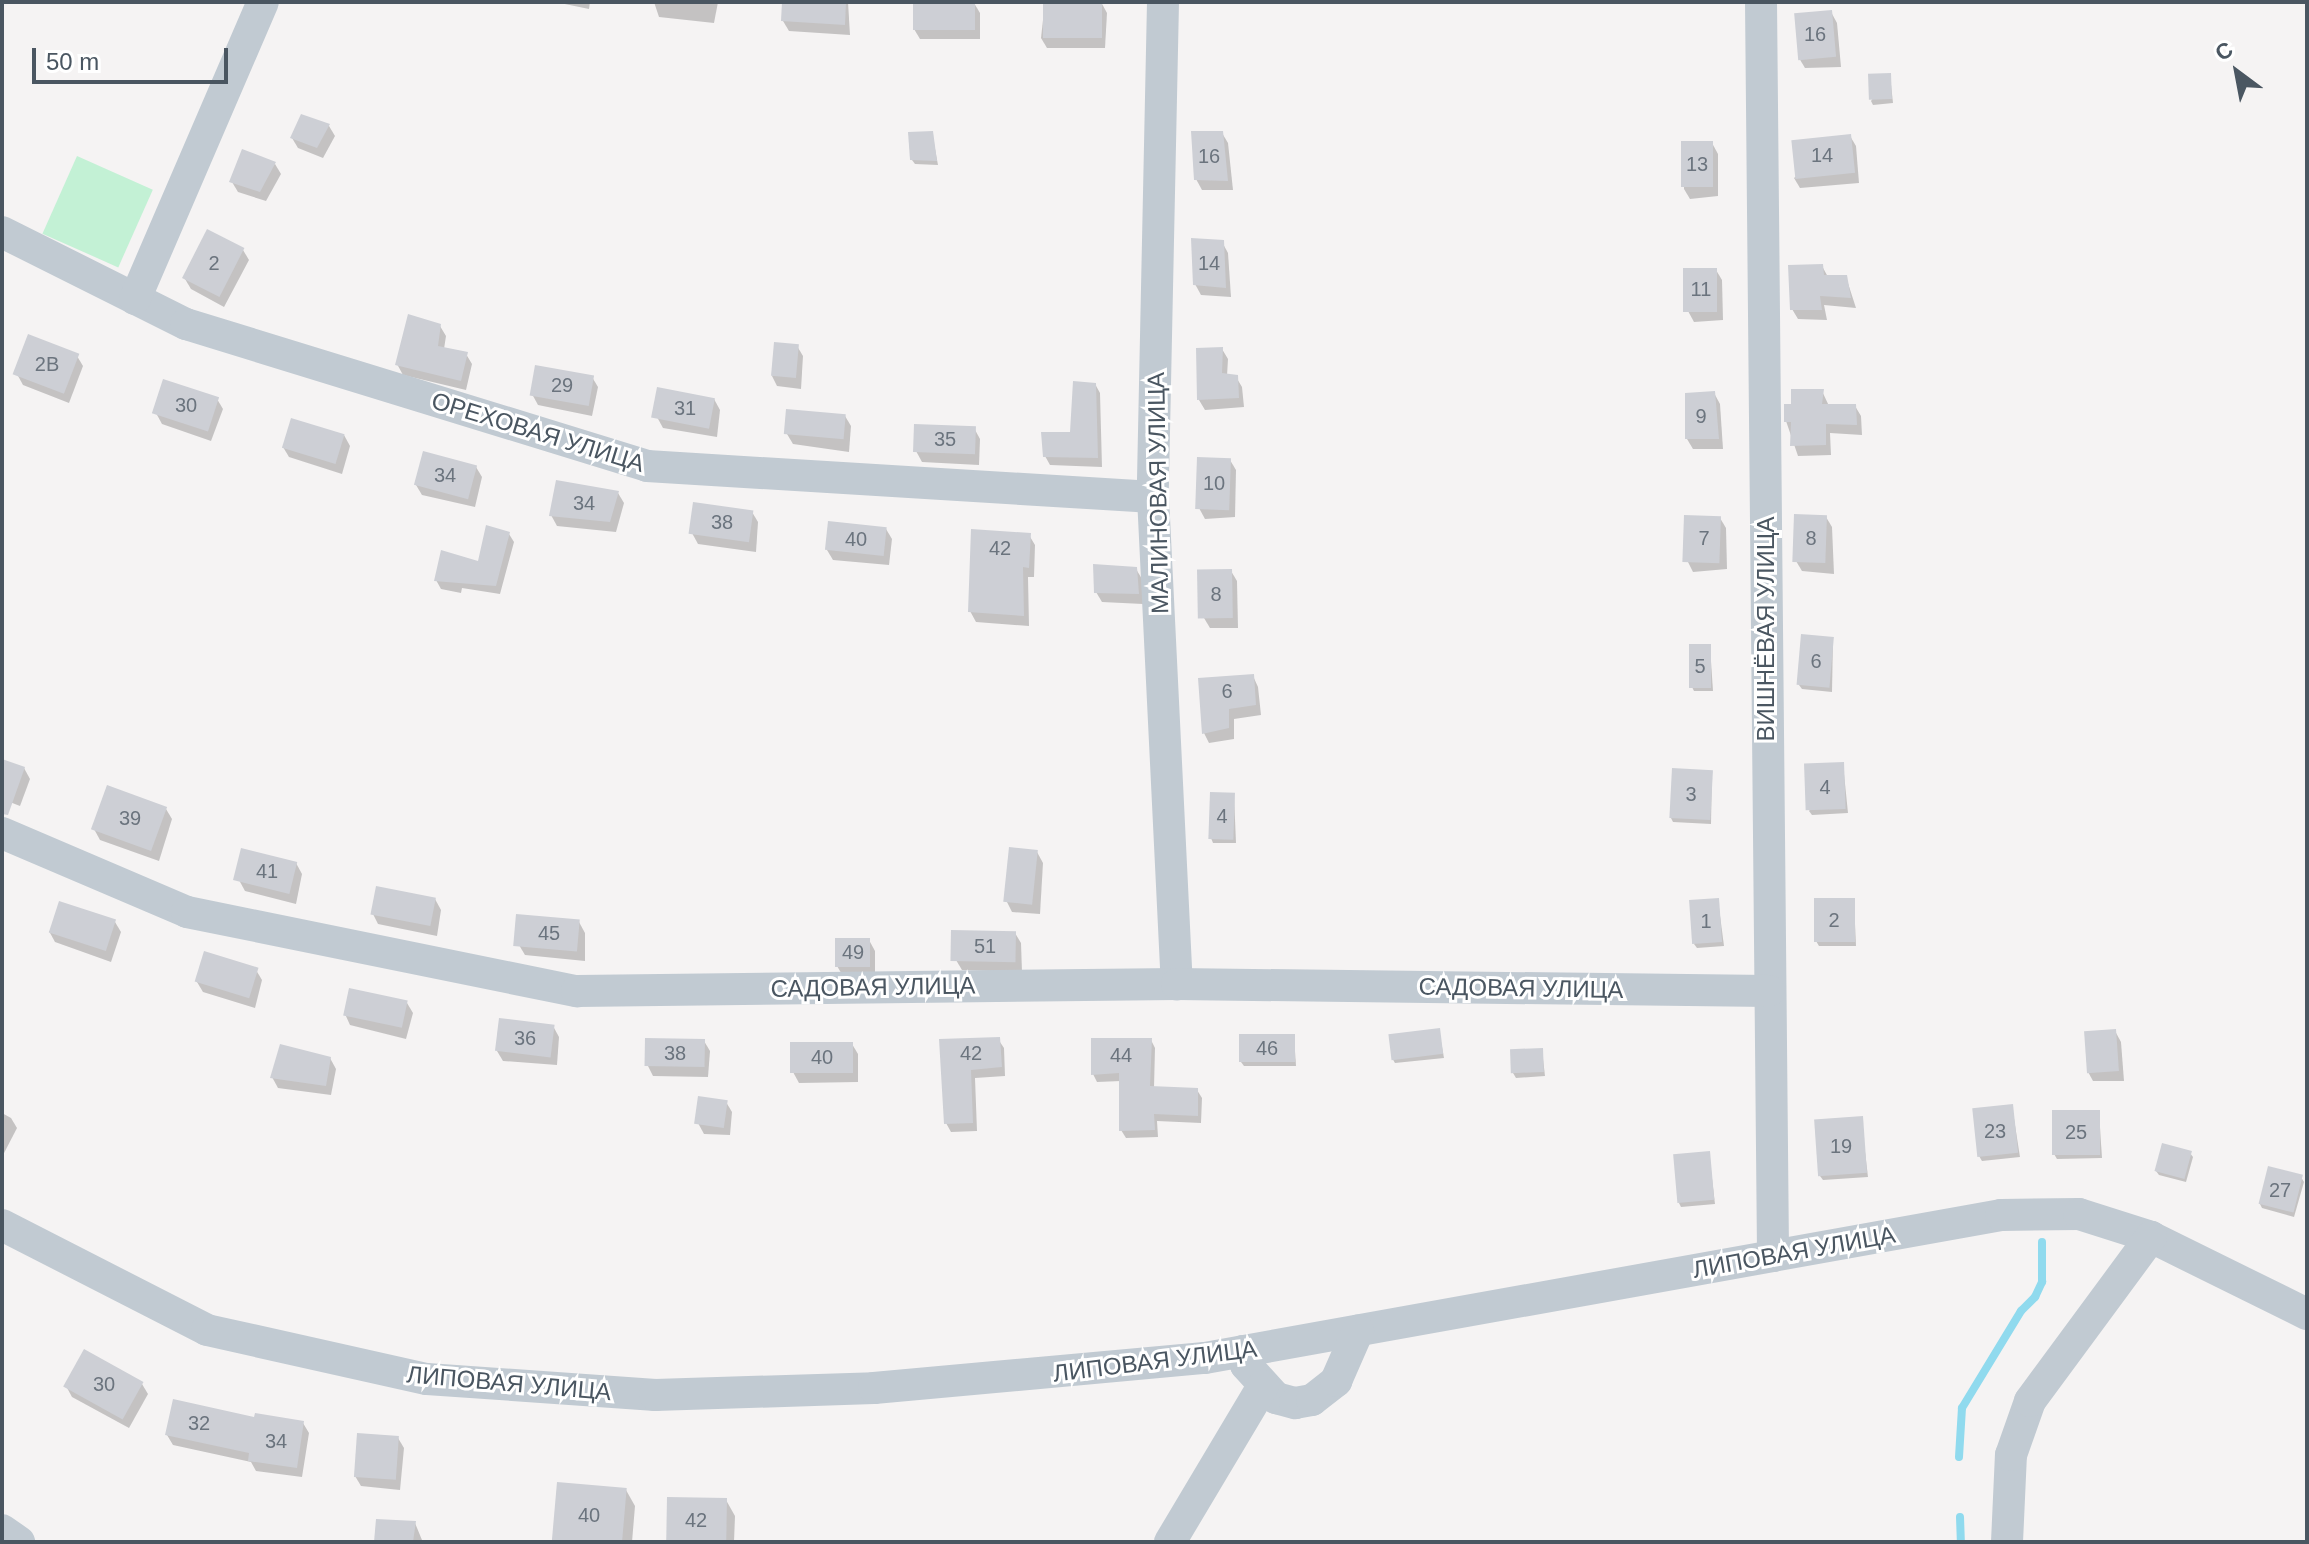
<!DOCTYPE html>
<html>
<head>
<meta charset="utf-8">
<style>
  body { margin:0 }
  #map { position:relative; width:2309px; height:1544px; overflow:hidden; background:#f5f3f3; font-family:Arial,sans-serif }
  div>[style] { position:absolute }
  .green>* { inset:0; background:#c3f1d5; transform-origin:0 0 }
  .shadow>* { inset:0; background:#0003 }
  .stream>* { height:8px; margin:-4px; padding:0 4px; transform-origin:4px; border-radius:4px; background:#90daee }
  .building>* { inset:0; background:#cdcfd5; transform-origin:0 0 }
  .minor>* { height:32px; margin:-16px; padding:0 16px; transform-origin:16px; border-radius:16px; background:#c1cad2 }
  span { translate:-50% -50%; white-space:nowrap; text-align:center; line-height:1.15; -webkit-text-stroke:6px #fff; paint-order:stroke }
  .number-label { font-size:20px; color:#6b747e }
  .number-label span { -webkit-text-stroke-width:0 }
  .street-label { font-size:24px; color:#4a5661 }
  .frame { position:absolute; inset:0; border:4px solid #4a5661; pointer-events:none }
  .north { position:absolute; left:2197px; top:32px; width:80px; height:80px; -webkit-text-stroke:6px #fff; paint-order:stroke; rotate:328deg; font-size:22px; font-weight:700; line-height:32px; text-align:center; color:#4a5661 }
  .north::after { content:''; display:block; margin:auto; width:28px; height:36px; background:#4a5661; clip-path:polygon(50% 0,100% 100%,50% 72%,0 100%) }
  .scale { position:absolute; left:32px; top:48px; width:196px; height:36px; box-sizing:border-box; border:4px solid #4a5661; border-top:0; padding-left:10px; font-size:24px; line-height:28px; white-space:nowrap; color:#4a5661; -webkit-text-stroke:6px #fff; paint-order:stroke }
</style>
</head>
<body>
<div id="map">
  <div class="green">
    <i style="left:77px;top:156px;width:83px;height:85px;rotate:24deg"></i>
  </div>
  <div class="shadow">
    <i style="clip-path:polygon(555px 2px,590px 2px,589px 9px)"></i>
    <i style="clip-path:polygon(654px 2px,718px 2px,714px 23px,659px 17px)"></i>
    <i style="clip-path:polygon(784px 2px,848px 2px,850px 35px,789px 31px,783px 21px)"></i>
    <i style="clip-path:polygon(915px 2px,974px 3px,980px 13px,980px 39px,920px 39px,914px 29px)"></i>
    <i style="clip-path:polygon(1045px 2px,1101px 2px,1107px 13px,1105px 48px,1047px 48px,1041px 38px)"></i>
    <i style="clip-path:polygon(1831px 12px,1837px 23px,1841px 67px,1805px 68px,1799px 58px)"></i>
    <i style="clip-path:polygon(1890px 75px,1893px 103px,1873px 105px,1871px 101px)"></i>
    <i style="clip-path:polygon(302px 117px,329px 126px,335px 136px,323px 158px,298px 148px,292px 138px)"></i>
    <i style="clip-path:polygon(932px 133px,938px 165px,915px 164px,912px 160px)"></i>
    <i style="clip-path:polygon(1222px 133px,1228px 143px,1233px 190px,1202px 190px,1196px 179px)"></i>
    <i style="clip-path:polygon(1850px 136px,1856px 146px,1859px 183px,1800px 188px,1794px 178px)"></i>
    <i style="clip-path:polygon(1712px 143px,1718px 154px,1718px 196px,1690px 199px,1684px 189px,1683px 144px)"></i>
    <i style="clip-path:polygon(275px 164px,281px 174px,266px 201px,238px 192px,232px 182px)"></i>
    <i style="clip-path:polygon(1222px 242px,1228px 253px,1231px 297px,1201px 295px,1195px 284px)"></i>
    <i style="clip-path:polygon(243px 250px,249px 260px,224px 307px,191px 289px,185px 279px)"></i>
    <i style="clip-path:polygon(1822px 266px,1828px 277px,1846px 277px,1856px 308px,1824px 305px,1827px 320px,1798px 319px,1792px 309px)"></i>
    <i style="clip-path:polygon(1716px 270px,1722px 280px,1723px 320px,1694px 322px,1688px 311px)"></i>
    <i style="clip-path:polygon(440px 326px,446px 336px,444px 349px,466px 354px,472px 364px,466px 390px,403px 375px,397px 364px)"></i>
    <i style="clip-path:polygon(797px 346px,803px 356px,801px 389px,777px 386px,772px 376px)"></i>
    <i style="clip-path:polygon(1222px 349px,1228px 359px,1227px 376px,1236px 377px,1242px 387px,1244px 407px,1205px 410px,1199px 400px,1198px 350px)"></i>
    <i style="clip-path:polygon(77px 356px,83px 366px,69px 403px,23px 385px,17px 374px)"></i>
    <i style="clip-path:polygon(592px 377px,598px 387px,592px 416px,538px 405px,532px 394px)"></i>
    <i style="clip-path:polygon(1095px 384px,1100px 393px,1102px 467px,1050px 465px,1045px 456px,1072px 434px)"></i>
    <i style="clip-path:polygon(1822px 391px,1829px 406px,1855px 406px,1861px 416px,1862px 435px,1830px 433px,1831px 455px,1798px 456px,1786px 421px)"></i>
    <i style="clip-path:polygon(1714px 393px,1720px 404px,1723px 449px,1693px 449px,1687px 439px)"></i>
    <i style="clip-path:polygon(217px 399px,223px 409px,211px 441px,162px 424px,156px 413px)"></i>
    <i style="clip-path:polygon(714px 399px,720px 410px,717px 437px,663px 428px,657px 417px)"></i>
    <i style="clip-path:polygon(845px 416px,851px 426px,849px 452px,793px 444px,787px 434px)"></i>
    <i style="clip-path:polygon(974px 428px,980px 439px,979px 465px,922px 462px,916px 451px)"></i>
    <i style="clip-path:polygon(344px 435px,350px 446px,342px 474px,289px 457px,283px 447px)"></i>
    <i style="clip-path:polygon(1230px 460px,1236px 470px,1235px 517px,1205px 519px,1199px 508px)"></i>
    <i style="clip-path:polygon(476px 467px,482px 477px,475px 507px,422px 495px,416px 485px)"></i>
    <i style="clip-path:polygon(618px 493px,624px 503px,616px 532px,557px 526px,551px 515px)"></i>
    <i style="clip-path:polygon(752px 512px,758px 522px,756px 552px,698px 544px,692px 533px)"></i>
    <i style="clip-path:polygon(1826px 517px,1832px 527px,1834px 574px,1802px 571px,1796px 561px)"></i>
    <i style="clip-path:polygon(1720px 518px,1726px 528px,1727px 569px,1693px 572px,1688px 562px)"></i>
    <i style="clip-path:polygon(886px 529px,892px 539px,889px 565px,833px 560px,827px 550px)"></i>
    <i style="clip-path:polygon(509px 534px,514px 542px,500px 594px,462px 588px,461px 593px,441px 589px,436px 580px,480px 563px)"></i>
    <i style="clip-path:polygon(1029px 535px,1035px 545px,1034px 577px,1028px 577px,1029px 626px,976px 622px,970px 611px)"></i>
    <i style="clip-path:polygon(1136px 569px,1142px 579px,1143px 604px,1102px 602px,1096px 592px)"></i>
    <i style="clip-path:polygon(1231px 571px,1237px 581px,1238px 628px,1210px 628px,1204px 618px)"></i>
    <i style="clip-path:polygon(1833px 639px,1832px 692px,1802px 689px,1799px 685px)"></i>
    <i style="clip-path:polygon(1710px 646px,1713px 691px,1694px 691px,1692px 687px)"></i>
    <i style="clip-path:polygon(1253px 676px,1258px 687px,1261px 715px,1234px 719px,1234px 739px,1209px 743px,1204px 733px)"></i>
    <i style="clip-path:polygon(2px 761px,24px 768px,30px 779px,20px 806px,2px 799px)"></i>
    <i style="clip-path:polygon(1843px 764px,1848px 813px,1812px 815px,1809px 811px)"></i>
    <i style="clip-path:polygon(1712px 772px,1711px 824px,1673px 822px,1671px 818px)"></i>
    <i style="clip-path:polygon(1234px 795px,1236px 843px,1213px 843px,1211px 838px)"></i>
    <i style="clip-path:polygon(166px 809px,172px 819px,159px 861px,100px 840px,94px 829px)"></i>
    <i style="clip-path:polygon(1037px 852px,1043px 863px,1040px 914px,1012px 912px,1007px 902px)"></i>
    <i style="clip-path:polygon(296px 863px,302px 874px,296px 904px,245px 891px,239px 880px)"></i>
    <i style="clip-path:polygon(435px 899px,441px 910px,437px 936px,378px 924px,373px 914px)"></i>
    <i style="clip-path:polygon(1718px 900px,1724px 946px,1697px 948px,1694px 944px)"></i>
    <i style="clip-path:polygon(1854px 901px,1856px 946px,1819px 946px,1816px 941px)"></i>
    <i style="clip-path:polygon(115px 922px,121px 932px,111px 962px,55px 942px,49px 931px)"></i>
    <i style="clip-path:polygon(579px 922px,585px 933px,585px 961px,525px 955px,519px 945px)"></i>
    <i style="clip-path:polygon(1015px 933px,1021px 943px,1022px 972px,962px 970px,956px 960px)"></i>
    <i style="clip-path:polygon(869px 940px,875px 951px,875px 975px,843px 976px,837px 966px)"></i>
    <i style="clip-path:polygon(256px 970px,262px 980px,255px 1008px,203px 992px,197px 982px)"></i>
    <i style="clip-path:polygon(407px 1003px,413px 1013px,406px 1039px,350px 1025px,345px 1014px)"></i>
    <i style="clip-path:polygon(553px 1026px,559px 1037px,557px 1065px,503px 1061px,497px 1051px)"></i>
    <i style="clip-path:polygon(1439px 1030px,1444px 1058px,1395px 1063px,1392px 1058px)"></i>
    <i style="clip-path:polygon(2115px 1031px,2121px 1042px,2124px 1081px,2093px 1081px,2087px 1070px)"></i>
    <i style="clip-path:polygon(1294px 1036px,1296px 1066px,1244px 1066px,1241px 1062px)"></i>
    <i style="clip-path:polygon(998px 1039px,1004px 1048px,1005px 1076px,975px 1078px,977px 1131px,951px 1132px,946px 1123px,942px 1041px)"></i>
    <i style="clip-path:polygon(1151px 1040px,1155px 1048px,1154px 1088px,1197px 1090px,1202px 1098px,1201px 1123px,1157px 1121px,1158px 1137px,1126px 1138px,1121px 1130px,1121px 1081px,1097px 1082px,1093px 1074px)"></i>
    <i style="clip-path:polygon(704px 1041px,710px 1051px,708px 1077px,653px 1076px,648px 1066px)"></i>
    <i style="clip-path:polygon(852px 1044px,858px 1054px,858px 1082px,799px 1083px,793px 1072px)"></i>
    <i style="clip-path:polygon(1542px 1050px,1545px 1076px,1516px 1078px,1513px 1073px)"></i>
    <i style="clip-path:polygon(330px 1058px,336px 1069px,331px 1095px,278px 1088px,272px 1077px)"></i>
    <i style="clip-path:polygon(726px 1102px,732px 1112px,730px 1135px,704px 1134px,698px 1123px)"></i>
    <i style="clip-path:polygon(2012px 1106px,2020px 1157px,1982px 1161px,1979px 1156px)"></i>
    <i style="clip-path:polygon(2099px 1112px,2102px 1158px,2057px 1159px,2054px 1154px)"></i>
    <i style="clip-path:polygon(2px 1113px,11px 1118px,17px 1128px,2px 1157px)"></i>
    <i style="clip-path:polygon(1861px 1118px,1868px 1177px,1823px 1180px,1820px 1176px)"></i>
    <i style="clip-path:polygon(1709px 1153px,1715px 1204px,1681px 1207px,1679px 1203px)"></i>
    <i style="clip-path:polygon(2190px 1153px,2193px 1157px,2186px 1182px,2159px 1175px,2156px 1171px)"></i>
    <i style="clip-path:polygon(2301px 1177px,2304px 1182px,2294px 1217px,2262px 1208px,2260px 1204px)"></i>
    <i style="clip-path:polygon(142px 1384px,148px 1394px,129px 1428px,72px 1397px,66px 1386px)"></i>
    <i style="clip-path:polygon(303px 1423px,309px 1433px,302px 1477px,256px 1471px,251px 1462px,173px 1445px,167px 1435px)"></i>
    <i style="clip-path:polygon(398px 1438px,404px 1448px,400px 1490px,361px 1486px,355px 1476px)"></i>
    <i style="clip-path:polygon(626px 1490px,635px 1506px,632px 1542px,554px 1542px)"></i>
    <i style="clip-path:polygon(726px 1500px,735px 1516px,734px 1542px,668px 1542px)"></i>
    <i style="clip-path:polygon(415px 1523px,422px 1540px,441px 1542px,376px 1542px)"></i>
  </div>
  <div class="stream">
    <i style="left:1959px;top:1457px;width:49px;rotate:-86.5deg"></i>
    <i style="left:1962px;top:1408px;width:114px;rotate:-58.7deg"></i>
    <i style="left:2021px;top:1311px;width:20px;rotate:-45deg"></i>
    <i style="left:2035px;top:1297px;width:17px;rotate:-65deg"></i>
    <i style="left:2042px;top:1282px;width:40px;rotate:-90deg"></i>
    <i style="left:1960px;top:1517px;width:25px;rotate:88deg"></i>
  </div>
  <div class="building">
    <i style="clip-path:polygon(782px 2px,846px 2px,845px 25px,781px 21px)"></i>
    <i style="left:913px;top:2px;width:62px;height:28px"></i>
    <i style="left:1043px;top:2px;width:59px;height:36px"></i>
    <i style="left:1832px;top:10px;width:47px;height:38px;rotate:85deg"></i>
    <i style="left:1891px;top:73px;width:26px;height:23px;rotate:88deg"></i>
    <i style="clip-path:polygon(301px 114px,330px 124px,317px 148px,290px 138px)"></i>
    <i style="clip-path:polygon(933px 131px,937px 161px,910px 160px,908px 132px)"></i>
    <i style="clip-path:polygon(1191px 131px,1223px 131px,1228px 181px,1194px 180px)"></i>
    <i style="left:1851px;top:134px;width:39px;height:60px;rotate:84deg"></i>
    <i style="left:1713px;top:141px;width:46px;height:32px;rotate:90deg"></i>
    <i style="clip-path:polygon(242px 149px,276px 162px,260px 192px,229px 182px)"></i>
    <i style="left:207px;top:229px;width:42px;height:55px;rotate:27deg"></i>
    <i style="clip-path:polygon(1191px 238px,1224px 240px,1226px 288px,1193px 285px)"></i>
    <i style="clip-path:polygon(1823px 264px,1824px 275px,1847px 275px,1851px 298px,1820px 296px,1822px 310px,1790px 310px,1788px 265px)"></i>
    <i style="left:1683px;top:268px;width:34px;height:44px"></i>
    <i style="clip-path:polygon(408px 314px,441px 324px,438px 346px,468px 352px,461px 381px,395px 365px)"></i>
    <i style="left:28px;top:334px;width:55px;height:43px;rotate:21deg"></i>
    <i style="left:774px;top:342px;width:25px;height:34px;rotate:5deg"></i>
    <i style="clip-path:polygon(1223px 347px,1222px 373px,1238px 375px,1239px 398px,1197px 400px,1196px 348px)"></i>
    <i style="left:535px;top:365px;width:60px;height:31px;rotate:10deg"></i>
    <i style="left:163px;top:379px;width:59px;height:36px;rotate:18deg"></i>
    <i style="clip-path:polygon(1073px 381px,1096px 383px,1098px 458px,1043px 457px,1041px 432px,1070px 432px)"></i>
    <i style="left:657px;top:387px;width:59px;height:31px;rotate:11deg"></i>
    <i style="clip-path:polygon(1791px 389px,1824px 389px,1822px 404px,1856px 404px,1857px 425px,1826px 424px,1826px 445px,1790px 446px,1791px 422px,1784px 422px,1784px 404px,1791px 404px)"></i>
    <i style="clip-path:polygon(1715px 391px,1719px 439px,1685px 439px,1685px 393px)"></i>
    <i style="left:786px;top:409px;width:60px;height:25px;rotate:5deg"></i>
    <i style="left:291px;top:418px;width:56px;height:31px;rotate:17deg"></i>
    <i style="left:914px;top:424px;width:62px;height:28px;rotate:2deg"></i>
    <i style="left:423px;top:451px;width:56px;height:35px;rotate:15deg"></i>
    <i style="left:1197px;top:457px;width:34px;height:52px;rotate:2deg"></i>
    <i style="clip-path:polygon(556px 480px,619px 491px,610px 522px,549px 516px)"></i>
    <i style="left:693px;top:502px;width:61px;height:32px;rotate:8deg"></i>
    <i style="left:1794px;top:514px;width:33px;height:48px;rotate:2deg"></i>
    <i style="left:1684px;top:515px;width:37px;height:47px;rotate:2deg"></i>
    <i style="left:828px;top:521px;width:59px;height:29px;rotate:6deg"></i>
    <i style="clip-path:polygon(486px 525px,510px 532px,496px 586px,434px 581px,441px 550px,478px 561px)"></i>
    <i style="clip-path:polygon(971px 529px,1031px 533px,1029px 568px,1023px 567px,1024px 616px,968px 612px)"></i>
    <i style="clip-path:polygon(1093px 564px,1137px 567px,1139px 594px,1094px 593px)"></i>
    <i style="left:1232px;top:569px;width:49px;height:35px;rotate:89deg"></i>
    <i style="left:1801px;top:634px;width:33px;height:51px;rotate:5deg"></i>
    <i style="left:1689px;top:644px;width:22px;height:44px"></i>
    <i style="clip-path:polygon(1254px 674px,1256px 705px,1229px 709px,1229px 728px,1202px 734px,1198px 678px)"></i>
    <i style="clip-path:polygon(2px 759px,25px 767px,8px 815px,2px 814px)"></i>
    <i style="left:1844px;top:762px;width:47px;height:40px;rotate:88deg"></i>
    <i style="left:1672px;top:768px;width:41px;height:50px;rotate:3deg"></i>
    <i style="left:107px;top:785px;width:64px;height:47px;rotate:20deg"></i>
    <i style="left:1210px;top:792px;width:25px;height:47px;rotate:2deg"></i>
    <i style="left:1009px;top:847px;width:29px;height:55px;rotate:6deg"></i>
    <i style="left:241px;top:848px;width:58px;height:33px;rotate:14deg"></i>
    <i style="left:376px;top:886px;width:61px;height:29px;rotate:11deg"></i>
    <i style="left:1719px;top:898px;width:44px;height:30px;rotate:86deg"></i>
    <i style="left:1855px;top:898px;width:44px;height:41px;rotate:90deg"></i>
    <i style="left:59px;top:901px;width:60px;height:33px;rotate:18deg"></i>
    <i style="left:516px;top:914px;width:64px;height:32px;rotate:5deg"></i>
    <i style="left:951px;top:930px;width:65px;height:31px;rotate:1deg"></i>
    <i style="left:835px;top:938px;width:35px;height:29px"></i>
    <i style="left:204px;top:951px;width:57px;height:32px;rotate:17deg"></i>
    <i style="left:349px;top:988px;width:60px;height:28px;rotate:12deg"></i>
    <i style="left:499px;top:1018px;width:56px;height:33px;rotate:7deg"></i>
    <i style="left:1440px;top:1028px;width:26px;height:52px;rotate:83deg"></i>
    <i style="left:2116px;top:1029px;width:42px;height:32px;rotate:86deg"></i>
    <i style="left:1239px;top:1034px;width:56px;height:28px"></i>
    <i style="clip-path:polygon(1000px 1037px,1002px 1067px,971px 1070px,973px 1123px,944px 1124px,939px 1039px)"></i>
    <i style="left:645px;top:1038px;width:60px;height:28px;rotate:1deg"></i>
    <i style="clip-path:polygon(1091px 1038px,1152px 1038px,1150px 1086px,1198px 1088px,1198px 1116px,1154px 1114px,1155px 1130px,1119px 1131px,1119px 1073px,1091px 1075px)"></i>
    <i style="left:790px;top:1042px;width:63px;height:31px"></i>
    <i style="clip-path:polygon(280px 1044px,331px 1057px,326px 1086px,270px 1078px)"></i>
    <i style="left:1543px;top:1048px;width:24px;height:33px;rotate:88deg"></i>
    <i style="left:698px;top:1096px;width:30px;height:28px;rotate:8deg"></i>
    <i style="left:2013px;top:1104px;width:49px;height:41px;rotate:84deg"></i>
    <i style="left:2052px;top:1110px;width:48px;height:45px"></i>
    <i style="left:1863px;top:1116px;width:57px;height:49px;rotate:86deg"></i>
    <i style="left:2162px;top:1143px;width:31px;height:29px;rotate:15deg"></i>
    <i style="left:1710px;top:1151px;width:49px;height:37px;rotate:85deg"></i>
    <i style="left:2268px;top:1166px;width:36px;height:39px;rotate:14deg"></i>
    <i style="left:84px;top:1349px;width:68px;height:43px;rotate:29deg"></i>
    <i style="clip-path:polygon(173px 1399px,254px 1417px,255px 1413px,304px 1421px,297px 1468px,248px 1461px,249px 1453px,165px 1435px)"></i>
    <i style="left:357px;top:1433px;width:42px;height:44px;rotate:4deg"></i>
    <i style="left:557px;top:1482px;width:70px;height:60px;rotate:5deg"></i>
    <i style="left:667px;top:1497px;width:60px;height:45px;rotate:1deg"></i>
    <i style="clip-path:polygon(376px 1519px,416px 1521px,413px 1542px,374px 1542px)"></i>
  </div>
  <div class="minor">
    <i style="left:1163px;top:2px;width:495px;rotate:91.2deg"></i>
    <i style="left:1153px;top:497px;width:488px;rotate:87.2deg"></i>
    <i style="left:1761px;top:2px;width:1254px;rotate:89.45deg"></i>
    <i style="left:2px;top:232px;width:206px;rotate:26.6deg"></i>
    <i style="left:186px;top:324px;width:482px;rotate:17.1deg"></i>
    <i style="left:647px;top:466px;width:507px;rotate:3.51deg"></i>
    <i style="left:135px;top:299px;width:323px;rotate:-66.7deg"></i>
    <i style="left:2px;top:833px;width:201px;rotate:23.1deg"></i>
    <i style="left:187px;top:912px;width:398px;rotate:11.5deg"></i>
    <i style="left:577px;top:991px;width:600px;rotate:-0.67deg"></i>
    <i style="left:1177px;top:984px;width:592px;rotate:0.68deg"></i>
    <i style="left:2px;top:1225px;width:230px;rotate:27.1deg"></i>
    <i style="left:207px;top:1330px;width:225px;rotate:12.6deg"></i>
    <i style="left:427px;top:1379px;width:229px;rotate:4deg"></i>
    <i style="left:655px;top:1395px;width:219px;rotate:-1.8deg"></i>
    <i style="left:874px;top:1388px;width:332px;rotate:-5.2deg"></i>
    <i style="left:1205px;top:1358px;width:809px;rotate:-10.18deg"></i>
    <i style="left:2001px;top:1215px;width:78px;rotate:-0.7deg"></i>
    <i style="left:2079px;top:1214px;width:76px;rotate:17.7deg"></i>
    <i style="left:2151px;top:1237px;width:174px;rotate:26.3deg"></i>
    <i style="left:1243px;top:1351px;width:14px;rotate:78deg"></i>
    <i style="left:1246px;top:1365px;width:45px;rotate:47.7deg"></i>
    <i style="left:1276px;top:1398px;width:20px;rotate:15deg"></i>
    <i style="left:1295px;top:1403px;width:17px;rotate:-10deg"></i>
    <i style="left:1312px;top:1400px;width:31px;rotate:-38deg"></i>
    <i style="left:1336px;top:1381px;width:55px;rotate:-66.3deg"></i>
    <i style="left:2px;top:1530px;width:21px;rotate:35deg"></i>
    <i style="left:1170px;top:1542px;width:182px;rotate:-59.2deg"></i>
    <i style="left:2007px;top:1542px;width:87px;rotate:-87.4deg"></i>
    <i style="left:2011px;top:1455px;width:57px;rotate:-70.6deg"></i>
    <i style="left:2030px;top:1401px;width:204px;rotate:-53.6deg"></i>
  </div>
  <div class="number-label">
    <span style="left:1815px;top:34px">16</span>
    <span style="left:1822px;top:155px">14</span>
    <span style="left:1209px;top:156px">16</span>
    <span style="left:1697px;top:164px">13</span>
    <span style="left:214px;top:263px">2</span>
    <span style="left:1209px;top:263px">14</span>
    <span style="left:1701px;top:289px">11</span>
    <span style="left:47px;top:364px">2В</span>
    <span style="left:562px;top:385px">29</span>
    <span style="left:186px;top:405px">30</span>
    <span style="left:685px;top:408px">31</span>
    <span style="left:1701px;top:416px">9</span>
    <span style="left:945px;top:439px">35</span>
    <span style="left:445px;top:475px">34</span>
    <span style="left:1214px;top:483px">10</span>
    <span style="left:584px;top:503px">34</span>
    <span style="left:722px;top:522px">38</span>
    <span style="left:1704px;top:538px">7</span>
    <span style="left:1811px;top:538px">8</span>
    <span style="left:856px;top:539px">40</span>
    <span style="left:1000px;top:548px">42</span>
    <span style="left:1216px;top:594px">8</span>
    <span style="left:1816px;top:661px">6</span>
    <span style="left:1700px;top:666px">5</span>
    <span style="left:1227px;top:691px">6</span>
    <span style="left:1825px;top:787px">4</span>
    <span style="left:1691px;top:794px">3</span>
    <span style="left:1222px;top:816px">4</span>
    <span style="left:130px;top:818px">39</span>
    <span style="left:267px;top:871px">41</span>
    <span style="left:1834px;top:920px">2</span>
    <span style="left:1706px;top:921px">1</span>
    <span style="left:549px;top:933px">45</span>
    <span style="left:985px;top:946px">51</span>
    <span style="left:853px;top:952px">49</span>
    <span style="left:525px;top:1038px">36</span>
    <span style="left:1267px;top:1048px">46</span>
    <span style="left:675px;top:1053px">38</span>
    <span style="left:971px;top:1053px">42</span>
    <span style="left:1121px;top:1055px">44</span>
    <span style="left:822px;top:1057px">40</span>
    <span style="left:1995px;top:1131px">23</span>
    <span style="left:2076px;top:1132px">25</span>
    <span style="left:1841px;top:1146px">19</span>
    <span style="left:2280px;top:1190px">27</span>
    <span style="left:104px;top:1384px">30</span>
    <span style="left:199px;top:1423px">32</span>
    <span style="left:276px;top:1441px">34</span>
    <span style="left:589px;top:1515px">40</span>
    <span style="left:696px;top:1520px">42</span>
  </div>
  <div class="street-label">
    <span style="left:538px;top:432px;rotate:17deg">ОРЕХОВАЯ УЛИЦА</span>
    <span style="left:1158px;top:493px;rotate:-91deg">МАЛИНОВАЯ УЛИЦА</span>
    <span style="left:1766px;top:629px;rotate:-90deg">ВИШНЁВАЯ УЛИЦА</span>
    <span style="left:873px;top:987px;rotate:-1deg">САДОВАЯ УЛИЦА</span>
    <span style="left:1521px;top:988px;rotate:1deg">САДОВАЯ УЛИЦА</span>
    <span style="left:1794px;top:1252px;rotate:-10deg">ЛИПОВАЯ УЛИЦА</span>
    <span style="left:1155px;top:1361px;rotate:-7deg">ЛИПОВАЯ УЛИЦА</span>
    <span style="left:509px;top:1383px;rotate:5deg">ЛИПОВАЯ УЛИЦА</span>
  </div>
  <div class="frame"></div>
  <div class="north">С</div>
  <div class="scale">50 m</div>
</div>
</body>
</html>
